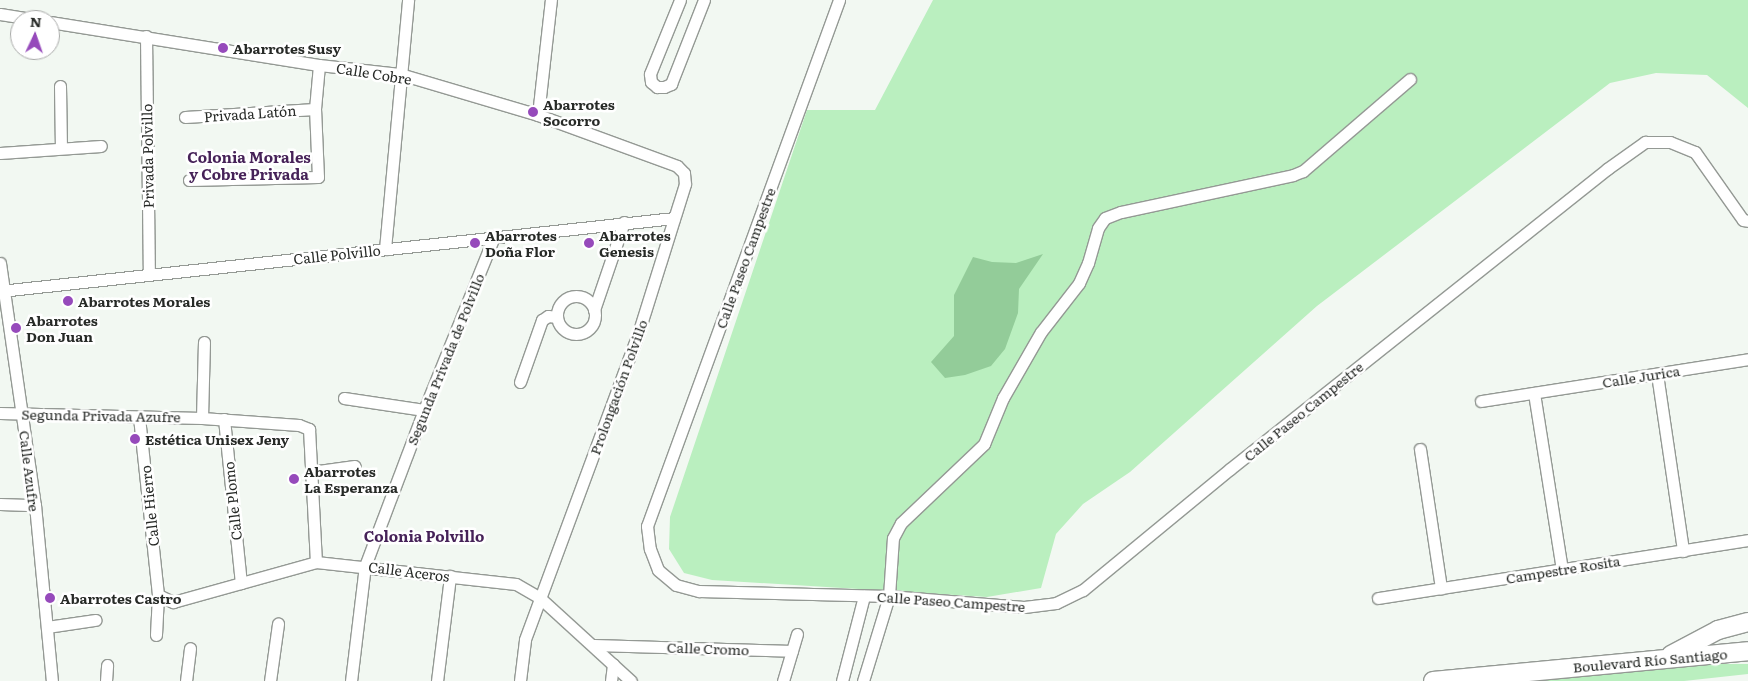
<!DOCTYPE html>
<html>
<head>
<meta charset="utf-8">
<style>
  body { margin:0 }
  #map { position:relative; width:1748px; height:681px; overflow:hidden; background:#f2f8f2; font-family:Literata,serif }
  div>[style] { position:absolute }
  .green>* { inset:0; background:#baefbf }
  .water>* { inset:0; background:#93cc99 }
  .roads { filter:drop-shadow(1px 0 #949994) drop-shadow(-1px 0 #949994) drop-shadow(0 1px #949994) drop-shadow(0 -1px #949994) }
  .minor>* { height:11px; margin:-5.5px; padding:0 5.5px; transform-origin:5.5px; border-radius:5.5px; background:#fff }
  .minor>.ring { margin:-5.5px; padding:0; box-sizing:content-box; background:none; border:11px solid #fff; border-radius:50% }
  .primary>* { height:18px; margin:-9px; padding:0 9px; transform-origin:9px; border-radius:9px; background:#fff }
  .dots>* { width:14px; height:14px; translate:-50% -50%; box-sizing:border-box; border:2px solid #fff; border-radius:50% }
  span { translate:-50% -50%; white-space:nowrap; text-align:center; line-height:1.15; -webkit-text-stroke:5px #fff; paint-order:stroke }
  .poi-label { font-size:14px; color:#272a27; font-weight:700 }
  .left { translate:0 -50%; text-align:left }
  .street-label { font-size:14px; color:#272a27 }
  .neighbourhood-label { font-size:15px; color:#462258; font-weight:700 }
  .north { position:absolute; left:10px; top:10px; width:50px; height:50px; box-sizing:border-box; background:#fff; border:1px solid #a9aaa9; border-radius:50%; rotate:3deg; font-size:14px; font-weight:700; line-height:20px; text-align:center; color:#272a27 }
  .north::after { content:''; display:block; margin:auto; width:18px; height:22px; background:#964abb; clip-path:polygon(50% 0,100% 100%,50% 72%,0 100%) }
</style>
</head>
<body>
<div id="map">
  <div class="green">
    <i style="clip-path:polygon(933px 0,1748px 0,1748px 108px,1707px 75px,1656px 73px,1610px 83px,1317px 306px,1130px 472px,1083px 504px,1056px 534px,1041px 588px,987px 597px,712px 580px,684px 573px,669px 549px,670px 517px,807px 110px,875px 110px)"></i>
    <i style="clip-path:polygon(1701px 664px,1748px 664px,1748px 674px,1684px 681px,1512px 681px)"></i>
  </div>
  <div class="water">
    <i style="clip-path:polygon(1043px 254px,1019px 289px,1018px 313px,1005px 349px,991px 366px,965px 375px,945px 378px,931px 362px,954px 336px,954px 295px,973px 257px,992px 262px,1016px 263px)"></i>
  </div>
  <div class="roads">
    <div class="minor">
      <i style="left:680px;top:0;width:80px;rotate:112.1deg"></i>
      <i style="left:650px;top:74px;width:8px;rotate:83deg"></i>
      <i style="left:651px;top:82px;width:8px;rotate:40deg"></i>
      <i style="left:657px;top:87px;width:7px"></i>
      <i style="left:664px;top:87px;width:8px;rotate:-23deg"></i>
      <i style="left:671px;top:84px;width:90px;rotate:-68.6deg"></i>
      <i style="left:839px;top:0;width:560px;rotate:110.05deg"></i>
      <i style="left:647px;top:526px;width:23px;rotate:83deg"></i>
      <i style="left:650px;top:549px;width:22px;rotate:69deg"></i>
      <i style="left:658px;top:570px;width:23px;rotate:40deg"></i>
      <i style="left:676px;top:585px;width:24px;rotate:15deg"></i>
      <i style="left:699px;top:591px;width:190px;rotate:1.5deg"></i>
      <i style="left:889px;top:596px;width:135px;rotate:4.7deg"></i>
      <i style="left:1024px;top:607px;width:32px;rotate:-7deg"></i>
      <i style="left:1056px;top:603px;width:30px;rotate:-26deg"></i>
      <i style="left:1083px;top:590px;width:190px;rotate:-39.5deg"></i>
      <i style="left:1230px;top:469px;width:482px;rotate:-38.5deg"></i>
      <i style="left:1607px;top:169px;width:47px;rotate:-35.4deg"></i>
      <i style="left:1645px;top:142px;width:25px"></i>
      <i style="left:1670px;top:142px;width:27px;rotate:22deg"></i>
      <i style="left:1695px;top:152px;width:83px;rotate:54.8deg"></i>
      <i style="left:1743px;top:220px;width:5px;rotate:11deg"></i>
      <i style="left:0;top:14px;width:39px;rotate:9deg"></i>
      <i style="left:50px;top:22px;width:272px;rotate:9.1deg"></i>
      <i style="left:319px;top:65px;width:81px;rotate:6.3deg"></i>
      <i style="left:400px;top:74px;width:144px;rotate:16.5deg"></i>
      <i style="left:538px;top:115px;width:148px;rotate:20.1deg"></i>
      <i style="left:677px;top:166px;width:10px;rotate:45deg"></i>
      <i style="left:684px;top:173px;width:11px;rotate:85deg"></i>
      <i style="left:685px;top:184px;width:154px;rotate:107.4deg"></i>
      <i style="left:639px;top:331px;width:329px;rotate:110.3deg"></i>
      <i style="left:525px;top:640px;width:41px;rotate:97deg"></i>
      <i style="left:146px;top:36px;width:239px;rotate:89.3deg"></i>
      <i style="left:60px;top:86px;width:62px;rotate:89.1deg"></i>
      <i style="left:538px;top:115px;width:116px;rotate:-83.6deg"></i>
      <i style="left:185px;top:117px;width:130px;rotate:-3.5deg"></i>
      <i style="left:0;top:153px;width:101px;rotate:-4deg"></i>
      <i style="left:189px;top:180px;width:129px;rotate:-1.3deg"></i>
      <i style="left:318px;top:177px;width:68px;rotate:-92.5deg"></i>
      <i style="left:315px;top:109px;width:44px;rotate:-84.8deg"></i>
      <i style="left:385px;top:249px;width:250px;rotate:-84.7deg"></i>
      <i style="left:0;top:263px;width:245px;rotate:81.8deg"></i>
      <i style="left:35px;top:505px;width:177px;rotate:84.5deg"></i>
      <i style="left:0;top:291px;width:678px;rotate:-6.18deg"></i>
      <i class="ring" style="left:557px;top:296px;width:27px;height:27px"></i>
      <i style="left:594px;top:310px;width:93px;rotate:-71.2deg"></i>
      <i style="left:1657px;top:374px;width:179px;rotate:81.6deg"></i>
      <i style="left:520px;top:382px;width:66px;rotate:-70.5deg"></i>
      <i style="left:542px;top:320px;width:7px;rotate:-34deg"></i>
      <i style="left:548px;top:316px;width:9px;rotate:6deg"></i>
      <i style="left:1534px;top:393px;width:178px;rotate:81deg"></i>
      <i style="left:344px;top:398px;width:81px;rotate:8.5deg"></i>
      <i style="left:1481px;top:401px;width:270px;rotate:-8.9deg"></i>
      <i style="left:0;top:413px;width:202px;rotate:1.4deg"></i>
      <i style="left:202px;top:418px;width:97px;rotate:4.1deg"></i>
      <i style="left:299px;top:425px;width:11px;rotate:22deg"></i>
      <i style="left:309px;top:429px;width:133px;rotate:87deg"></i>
      <i style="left:139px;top:417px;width:179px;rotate:83.9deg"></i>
      <i style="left:158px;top:595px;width:40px;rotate:92.9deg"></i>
      <i style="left:202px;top:418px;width:76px;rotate:-88.5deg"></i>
      <i style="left:224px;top:419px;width:165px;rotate:84.1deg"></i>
      <i style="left:1420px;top:449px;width:141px;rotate:81.4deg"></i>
      <i style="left:311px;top:472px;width:44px;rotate:-7.8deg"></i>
      <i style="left:0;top:504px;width:35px;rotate:2deg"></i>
      <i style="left:158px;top:595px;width:17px;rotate:25deg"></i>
      <i style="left:173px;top:602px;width:148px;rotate:-15.6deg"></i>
      <i style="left:316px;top:562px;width:201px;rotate:6.3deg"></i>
      <i style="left:516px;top:584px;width:28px;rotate:30deg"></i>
      <i style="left:540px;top:598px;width:123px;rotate:42.4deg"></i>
      <i style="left:1378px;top:598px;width:375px;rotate:-8.9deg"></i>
      <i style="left:47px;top:627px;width:49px;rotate:-8.3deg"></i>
      <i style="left:594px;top:645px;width:198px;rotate:1.7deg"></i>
      <i style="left:106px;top:681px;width:16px;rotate:-86deg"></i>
      <i style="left:186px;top:681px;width:33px;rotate:-83deg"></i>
      <i style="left:270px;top:681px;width:58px;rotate:-82deg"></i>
      <i style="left:351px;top:681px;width:116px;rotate:-83.1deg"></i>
      <i style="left:365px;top:566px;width:167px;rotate:-69.3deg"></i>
      <i style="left:424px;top:410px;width:187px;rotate:-68deg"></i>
      <i style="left:437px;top:681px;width:106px;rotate:-82.9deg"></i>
      <i style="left:611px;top:681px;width:17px;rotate:-83deg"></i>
      <i style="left:783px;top:681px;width:49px;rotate:-73.4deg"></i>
      <i style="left:842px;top:681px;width:88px;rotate:-75.5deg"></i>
      <i style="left:863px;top:681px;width:89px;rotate:-73deg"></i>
      <i style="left:889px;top:596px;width:58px;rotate:-86.1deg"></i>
      <i style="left:893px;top:538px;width:17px;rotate:-62deg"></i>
      <i style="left:901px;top:523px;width:115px;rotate:-43.6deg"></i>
      <i style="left:984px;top:444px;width:50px;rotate:-67.6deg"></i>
      <i style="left:1003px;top:398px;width:76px;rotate:-60.1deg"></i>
      <i style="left:1041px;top:332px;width:62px;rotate:-52.2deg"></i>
      <i style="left:1079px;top:283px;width:22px;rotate:-66deg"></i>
      <i style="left:1088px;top:263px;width:36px;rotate:-74deg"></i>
      <i style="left:1098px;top:228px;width:12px;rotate:-55deg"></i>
      <i style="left:1105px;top:218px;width:17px;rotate:-21deg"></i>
      <i style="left:1121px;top:212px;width:176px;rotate:-12.1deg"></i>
      <i style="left:1293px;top:175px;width:11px;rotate:-22deg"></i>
      <i style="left:1303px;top:171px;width:141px;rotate:-40.7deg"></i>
    </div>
    <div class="primary">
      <i style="left:1671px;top:655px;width:53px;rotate:-28deg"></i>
      <i style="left:1718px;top:630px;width:31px;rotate:-15deg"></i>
      <i style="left:1433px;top:681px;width:316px;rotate:-5.4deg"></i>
    </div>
  </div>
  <div class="dots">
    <i style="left:223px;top:48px;background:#964abb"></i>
    <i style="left:533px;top:112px;background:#964abb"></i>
    <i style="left:475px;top:243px;background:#964abb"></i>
    <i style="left:589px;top:243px;background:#964abb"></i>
    <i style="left:68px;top:301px;background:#964abb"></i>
    <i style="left:16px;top:328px;background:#964abb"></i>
    <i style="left:135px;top:439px;background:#964abb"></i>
    <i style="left:294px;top:479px;background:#964abb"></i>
    <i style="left:50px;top:598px;background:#964abb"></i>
  </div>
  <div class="poi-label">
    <span class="left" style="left:233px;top:48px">Abarrotes Susy</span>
    <span class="left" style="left:543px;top:112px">Abarrotes<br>Socorro</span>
    <span class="left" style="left:485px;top:243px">Abarrotes<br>Doña Flor</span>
    <span class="left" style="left:599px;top:243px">Abarrotes<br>Genesis</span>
    <span class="left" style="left:78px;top:301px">Abarrotes Morales</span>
    <span class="left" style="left:26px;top:328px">Abarrotes<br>Don Juan</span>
    <span class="left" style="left:145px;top:439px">Estética Unisex Jeny</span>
    <span class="left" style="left:304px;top:479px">Abarrotes<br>La Esperanza</span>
    <span class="left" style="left:60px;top:598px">Abarrotes Castro</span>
  </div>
  <div class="street-label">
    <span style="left:374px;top:73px;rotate:9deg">Calle Cobre</span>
    <span style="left:250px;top:113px;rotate:-4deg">Privada Latón</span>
    <span style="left:147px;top:156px;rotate:-91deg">Privada Polvillo</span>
    <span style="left:337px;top:254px;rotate:-6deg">Calle Polvillo</span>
    <span style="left:745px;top:258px;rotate:-70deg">Calle Paseo Campestre</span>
    <span style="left:445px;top:359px;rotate:-68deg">Segunda Privada de Polvillo</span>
    <span style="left:1641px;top:376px;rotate:-9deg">Calle Jurica</span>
    <span style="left:618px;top:387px;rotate:-70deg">Prolongación Polvillo</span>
    <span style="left:1303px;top:411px;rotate:-39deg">Calle Paseo Campestre</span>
    <span style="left:101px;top:415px;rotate:1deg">Segunda Privada Azufre</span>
    <span style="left:30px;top:471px;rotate:83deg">Calle Azufre</span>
    <span style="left:232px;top:501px;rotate:-96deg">Calle Plomo</span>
    <span style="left:149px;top:506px;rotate:-96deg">Calle Hierro</span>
    <span style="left:1563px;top:569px;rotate:-9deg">Campestre Rosita</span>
    <span style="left:409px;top:571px;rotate:7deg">Calle Aceros</span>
    <span style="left:951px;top:601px;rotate:4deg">Calle Paseo Campestre</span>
    <span style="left:708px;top:648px;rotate:2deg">Calle Cromo</span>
    <span style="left:1650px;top:660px;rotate:-5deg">Boulevard Río Santiago</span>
  </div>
  <div class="neighbourhood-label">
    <span style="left:249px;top:165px">Colonia Morales<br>y Cobre Privada</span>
    <span style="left:424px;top:536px">Colonia Polvillo</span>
  </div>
  <div class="north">N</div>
</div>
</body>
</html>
